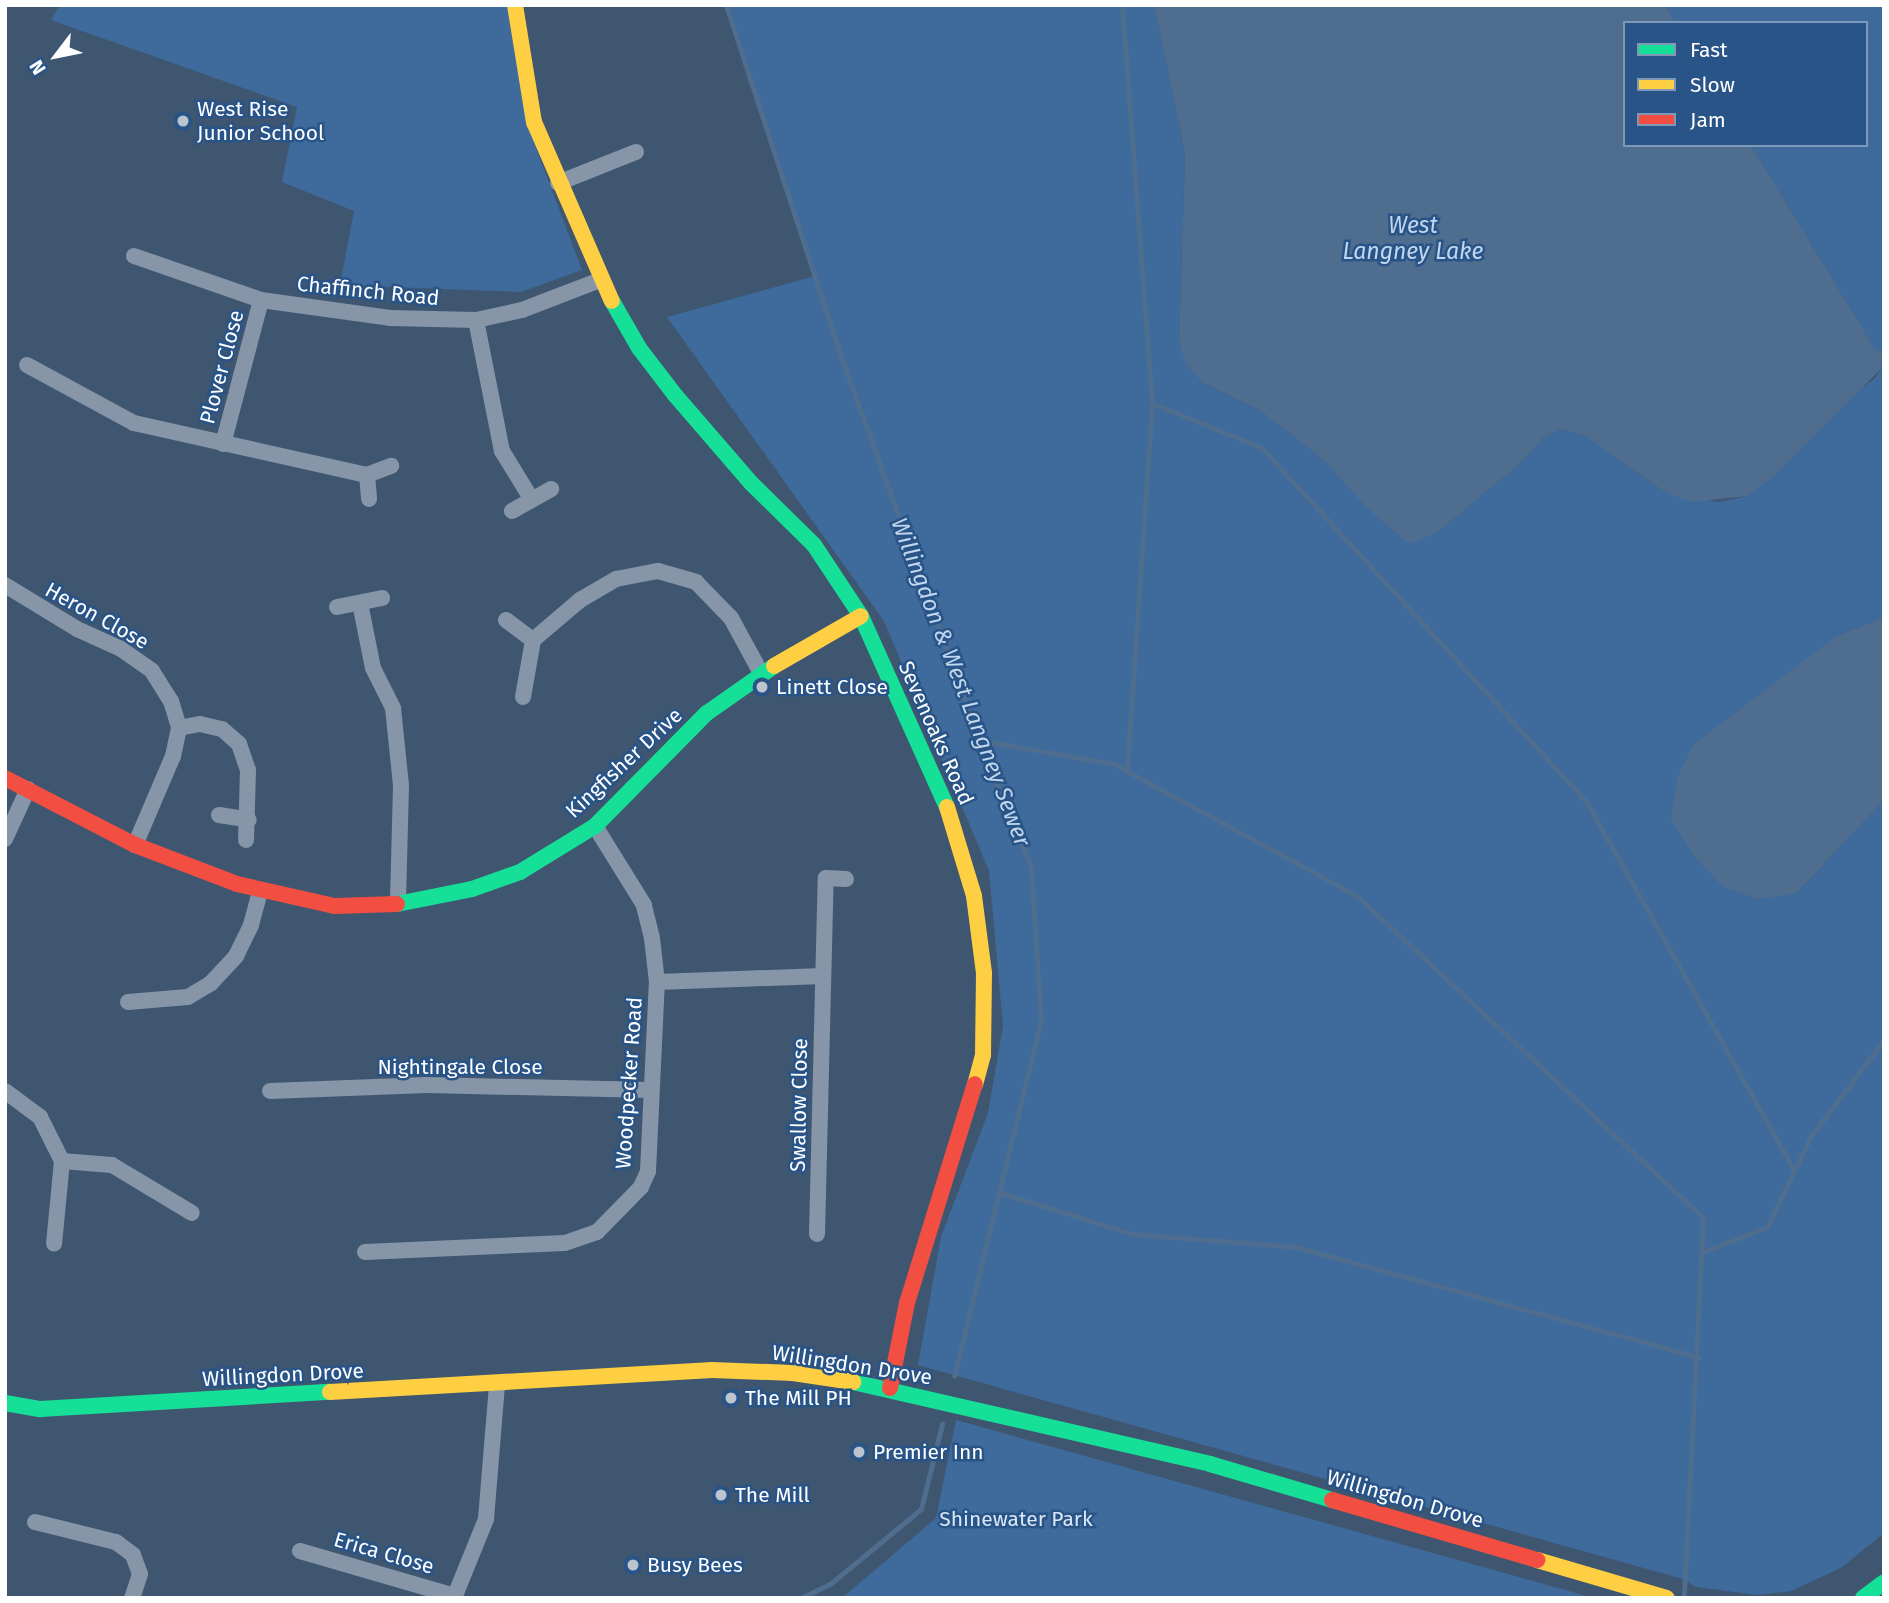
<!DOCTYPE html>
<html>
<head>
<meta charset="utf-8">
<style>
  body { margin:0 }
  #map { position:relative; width:1889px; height:1603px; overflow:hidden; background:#3f5671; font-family:"Fira Sans",sans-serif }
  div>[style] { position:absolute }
  .green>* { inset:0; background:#3e6b9c }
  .water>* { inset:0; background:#4f6d8f }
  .stream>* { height:5px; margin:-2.5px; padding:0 2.5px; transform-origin:2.5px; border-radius:2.5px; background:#4f6d8f }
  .street>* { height:16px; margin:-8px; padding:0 8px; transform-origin:8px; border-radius:8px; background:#8695a7 }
  .fast>* { height:16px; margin:-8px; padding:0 8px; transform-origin:8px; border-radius:8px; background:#16e098 }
  .slow>* { height:16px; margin:-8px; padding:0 8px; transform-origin:8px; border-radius:8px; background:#ffcf43 }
  .jam>* { height:16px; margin:-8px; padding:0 8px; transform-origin:8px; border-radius:8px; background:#f24e42 }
  .dots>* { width:19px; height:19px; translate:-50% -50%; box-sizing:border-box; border:4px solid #295487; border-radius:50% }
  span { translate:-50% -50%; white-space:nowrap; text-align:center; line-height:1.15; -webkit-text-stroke:5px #295487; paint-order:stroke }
  .poi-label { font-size:21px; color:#fff }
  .left { translate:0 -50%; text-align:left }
  .street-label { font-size:21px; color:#fff }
  .park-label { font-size:21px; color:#d9e7f6 }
  .water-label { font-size:23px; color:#c1d7ef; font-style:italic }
  .frame { position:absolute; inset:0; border:7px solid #fff; pointer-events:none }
  .legend { position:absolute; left:1623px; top:21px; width:245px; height:126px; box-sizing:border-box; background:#295487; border:2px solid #7f98b7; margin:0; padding:9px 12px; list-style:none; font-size:21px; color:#fff }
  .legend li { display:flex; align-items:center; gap:14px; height:35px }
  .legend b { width:35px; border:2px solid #7f98b7 }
  .north { position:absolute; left:21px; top:21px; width:70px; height:70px; -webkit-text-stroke:5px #295487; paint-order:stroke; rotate:238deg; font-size:19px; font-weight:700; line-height:28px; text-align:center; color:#fff }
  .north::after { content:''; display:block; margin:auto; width:24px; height:32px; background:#fff; clip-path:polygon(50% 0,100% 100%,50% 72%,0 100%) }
</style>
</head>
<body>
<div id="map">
  <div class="green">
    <i style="clip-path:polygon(60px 5px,509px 5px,530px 132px,582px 270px,521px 292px,340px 285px,354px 211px,282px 182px,297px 107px,51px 20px)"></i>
    <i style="clip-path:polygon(726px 5px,1154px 5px,1185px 154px,1179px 343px,1202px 382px,1259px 410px,1327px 463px,1439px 531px,1523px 461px,1543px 438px,1560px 429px,1585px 436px,1666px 493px,1719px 502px,1747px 496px,1771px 479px,1840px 405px,1874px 379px,1882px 368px,1877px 352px,1751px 145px,1866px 145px,1866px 23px,1676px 23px,1665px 5px,1884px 5px,1884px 617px,1835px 637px,1797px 893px,1884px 800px,1884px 1533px,1841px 1568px,1791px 1591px,1758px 1595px,1696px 1587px,1683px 1579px,918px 1365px,941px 1237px,988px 1113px,1003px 1026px,989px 871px,884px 621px,667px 317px,815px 276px)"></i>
    <i style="clip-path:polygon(956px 1420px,1594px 1598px,842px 1598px,936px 1518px)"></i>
  </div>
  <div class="water">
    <i style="clip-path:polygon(1154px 5px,1665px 5px,1676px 23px,1625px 23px,1625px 145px,1751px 145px,1877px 352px,1882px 368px,1771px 479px,1747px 496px,1692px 502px,1666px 493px,1585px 436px,1560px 429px,1543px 438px,1523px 461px,1439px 531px,1409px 544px,1367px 508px,1327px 463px,1259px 410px,1202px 382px,1186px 364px,1179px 343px,1185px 154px)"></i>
    <i style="clip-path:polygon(1884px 617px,1884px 800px,1797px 893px,1759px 899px,1722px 886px,1693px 855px,1671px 819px,1677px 778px,1694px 744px,1835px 637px)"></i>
  </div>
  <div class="stream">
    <i style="left:726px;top:5px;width:376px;rotate:71.9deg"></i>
    <i style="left:843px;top:362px;width:402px;rotate:70.2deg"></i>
    <i style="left:979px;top:740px;width:137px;rotate:67.7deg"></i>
    <i style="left:1031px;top:867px;width:153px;rotate:86.3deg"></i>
    <i style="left:1041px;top:1020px;width:366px;rotate:103.7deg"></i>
    <i style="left:1122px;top:5px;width:399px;rotate:85.7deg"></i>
    <i style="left:1152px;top:403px;width:369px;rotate:93.9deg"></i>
    <i style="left:1877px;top:352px;width:12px;rotate:55deg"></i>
    <i style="left:1152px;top:403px;width:119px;rotate:22.2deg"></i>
    <i style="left:1262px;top:448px;width:479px;rotate:47.5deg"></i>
    <i style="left:1586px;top:801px;width:424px;rotate:60.6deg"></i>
    <i style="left:979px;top:740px;width:137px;rotate:10.1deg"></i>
    <i style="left:1114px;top:764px;width:277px;rotate:28.5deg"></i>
    <i style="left:1357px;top:896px;width:473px;rotate:42.9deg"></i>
    <i style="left:1703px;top:1218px;width:380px;rotate:92.9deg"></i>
    <i style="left:998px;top:1192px;width:140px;rotate:17.4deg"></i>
    <i style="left:1132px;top:1234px;width:165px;rotate:4.5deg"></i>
    <i style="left:1296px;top:1247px;width:418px;rotate:15.3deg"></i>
    <i style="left:1703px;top:1252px;width:69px;rotate:-21.3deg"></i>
    <i style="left:1767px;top:1227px;width:101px;rotate:-64.2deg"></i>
    <i style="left:1811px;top:1136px;width:121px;rotate:-52.8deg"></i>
    <i style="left:801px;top:1598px;width:32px;rotate:-26deg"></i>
    <i style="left:830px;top:1584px;width:118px;rotate:-39.5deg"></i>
    <i style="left:921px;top:1509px;width:88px;rotate:-76.1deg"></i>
  </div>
  <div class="street">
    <i style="left:558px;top:183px;width:84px;rotate:-21.7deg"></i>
    <i style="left:134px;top:256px;width:134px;rotate:19.1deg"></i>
    <i style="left:261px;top:300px;width:130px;rotate:7.9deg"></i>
    <i style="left:390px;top:318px;width:86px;rotate:1.3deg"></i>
    <i style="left:476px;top:320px;width:47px;rotate:-12.3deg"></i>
    <i style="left:522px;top:310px;width:84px;rotate:-21deg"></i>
    <i style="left:476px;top:320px;width:134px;rotate:78.8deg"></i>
    <i style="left:502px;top:451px;width:57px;rotate:58.5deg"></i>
    <i style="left:27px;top:365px;width:122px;rotate:28.5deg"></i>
    <i style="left:134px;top:423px;width:239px;rotate:12.6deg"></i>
    <i style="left:367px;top:475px;width:26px;rotate:-21deg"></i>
    <i style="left:223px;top:444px;width:149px;rotate:-75.2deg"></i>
    <i style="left:367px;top:475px;width:24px;rotate:85deg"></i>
    <i style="left:512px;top:511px;width:45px;rotate:-29.4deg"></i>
    <i style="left:5px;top:585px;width:84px;rotate:31.4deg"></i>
    <i style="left:77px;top:629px;width:48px;rotate:24.4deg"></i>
    <i style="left:121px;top:649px;width:38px;rotate:35deg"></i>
    <i style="left:152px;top:671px;width:36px;rotate:58deg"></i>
    <i style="left:171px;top:701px;width:28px;rotate:73deg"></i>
    <i style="left:179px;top:728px;width:29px;rotate:102deg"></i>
    <i style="left:173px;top:756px;width:97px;rotate:113.1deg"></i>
    <i style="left:360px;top:603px;width:66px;rotate:78.7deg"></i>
    <i style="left:373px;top:668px;width:45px;rotate:63.4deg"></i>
    <i style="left:393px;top:708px;width:78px;rotate:84.1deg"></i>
    <i style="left:401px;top:786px;width:118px;rotate:91.5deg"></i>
    <i style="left:337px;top:607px;width:46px;rotate:-11.3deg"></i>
    <i style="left:506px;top:620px;width:34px;rotate:37deg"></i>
    <i style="left:523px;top:697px;width:58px;rotate:-80deg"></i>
    <i style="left:533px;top:640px;width:62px;rotate:-40.4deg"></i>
    <i style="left:580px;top:600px;width:42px;rotate:-30.3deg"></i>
    <i style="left:616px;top:579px;width:43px;rotate:-10.8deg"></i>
    <i style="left:658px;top:571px;width:40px;rotate:16deg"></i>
    <i style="left:696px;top:582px;width:50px;rotate:45.8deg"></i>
    <i style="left:731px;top:618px;width:63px;rotate:61.4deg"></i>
    <i style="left:179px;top:728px;width:21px;rotate:-11deg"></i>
    <i style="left:200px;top:724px;width:23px;rotate:13deg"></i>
    <i style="left:222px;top:729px;width:23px;rotate:41deg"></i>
    <i style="left:239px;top:744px;width:28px;rotate:71deg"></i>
    <i style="left:248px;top:770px;width:70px;rotate:91.6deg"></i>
    <i style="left:219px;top:815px;width:30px;rotate:9deg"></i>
    <i style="left:5px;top:839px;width:55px;rotate:-65.3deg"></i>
    <i style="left:657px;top:982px;width:166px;rotate:-2.1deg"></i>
    <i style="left:128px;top:1002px;width:60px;rotate:-4.8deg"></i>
    <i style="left:188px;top:997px;width:27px;rotate:-31deg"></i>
    <i style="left:211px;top:983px;width:37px;rotate:-47deg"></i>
    <i style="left:236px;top:956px;width:34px;rotate:-64deg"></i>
    <i style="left:251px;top:925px;width:35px;rotate:-75deg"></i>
    <i style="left:5px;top:1091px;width:44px;rotate:36.6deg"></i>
    <i style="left:40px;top:1117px;width:49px;rotate:63.4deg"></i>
    <i style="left:62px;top:1161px;width:83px;rotate:95.5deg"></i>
    <i style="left:270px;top:1091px;width:157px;rotate:-2.2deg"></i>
    <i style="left:427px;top:1085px;width:223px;rotate:1.3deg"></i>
    <i style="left:62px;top:1161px;width:50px;rotate:4.6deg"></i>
    <i style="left:112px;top:1165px;width:93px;rotate:31deg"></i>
    <i style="left:817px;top:1234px;width:356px;rotate:-88.6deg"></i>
    <i style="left:826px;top:878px;width:20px;rotate:3deg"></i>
    <i style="left:365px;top:1252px;width:200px;rotate:-2.6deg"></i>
    <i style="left:565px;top:1243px;width:34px;rotate:-19deg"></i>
    <i style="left:597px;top:1232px;width:63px;rotate:-45.6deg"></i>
    <i style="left:641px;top:1187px;width:17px;rotate:-66deg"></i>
    <i style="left:648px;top:1171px;width:189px;rotate:-87.3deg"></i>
    <i style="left:657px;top:982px;width:44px;rotate:-96.5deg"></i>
    <i style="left:652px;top:938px;width:34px;rotate:-104deg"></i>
    <i style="left:644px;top:905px;width:93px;rotate:-121.8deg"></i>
    <i style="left:35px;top:1522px;width:83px;rotate:13.9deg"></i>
    <i style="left:116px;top:1542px;width:21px;rotate:37deg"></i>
    <i style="left:133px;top:1555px;width:20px;rotate:70deg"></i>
    <i style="left:140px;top:1574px;width:25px;rotate:108deg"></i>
    <i style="left:300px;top:1551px;width:161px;rotate:16.2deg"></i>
    <i style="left:454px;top:1598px;width:85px;rotate:-67.9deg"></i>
    <i style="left:486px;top:1519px;width:133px;rotate:-85.3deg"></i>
  </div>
  <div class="fast">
    <i style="left:612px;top:301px;width:54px;rotate:60.1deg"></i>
    <i style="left:639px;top:348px;width:59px;rotate:52.5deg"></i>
    <i style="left:675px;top:395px;width:116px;rotate:49.2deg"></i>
    <i style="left:751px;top:483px;width:88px;rotate:44.5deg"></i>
    <i style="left:814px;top:545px;width:85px;rotate:56.5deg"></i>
    <i style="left:861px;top:616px;width:209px;rotate:65.8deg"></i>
    <i style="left:397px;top:904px;width:76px;rotate:-11.3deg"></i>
    <i style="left:472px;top:889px;width:51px;rotate:-19.5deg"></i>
    <i style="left:520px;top:872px;width:88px;rotate:-31.5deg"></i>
    <i style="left:595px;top:826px;width:159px;rotate:-45.3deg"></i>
    <i style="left:707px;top:713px;width:82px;rotate:-35deg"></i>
    <i style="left:853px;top:1382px;width:366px;rotate:12.9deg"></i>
    <i style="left:1210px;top:1464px;width:127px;rotate:16.4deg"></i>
    <i style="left:5px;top:1403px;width:36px;rotate:10deg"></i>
    <i style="left:40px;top:1409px;width:290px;rotate:-3.4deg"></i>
    <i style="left:1863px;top:1598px;width:26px;rotate:-37deg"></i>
  </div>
  <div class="slow">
    <i style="left:515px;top:5px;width:119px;rotate:80.8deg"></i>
    <i style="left:534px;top:122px;width:195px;rotate:66.5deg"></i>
    <i style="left:774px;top:666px;width:100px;rotate:-29.9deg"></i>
    <i style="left:947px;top:807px;width:93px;rotate:73.1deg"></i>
    <i style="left:974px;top:896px;width:78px;rotate:82.6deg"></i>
    <i style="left:984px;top:973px;width:82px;rotate:90.7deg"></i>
    <i style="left:983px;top:1055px;width:30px;rotate:105deg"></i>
    <i style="left:330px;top:1392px;width:383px;rotate:-3.3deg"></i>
    <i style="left:712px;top:1370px;width:81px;rotate:2.1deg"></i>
    <i style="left:793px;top:1373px;width:61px;rotate:8.5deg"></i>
    <i style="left:1537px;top:1560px;width:135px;rotate:16.3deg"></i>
  </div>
  <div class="jam">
    <i style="left:5px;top:778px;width:146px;rotate:27.3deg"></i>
    <i style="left:135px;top:845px;width:109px;rotate:20.9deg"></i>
    <i style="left:237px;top:884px;width:100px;rotate:12.7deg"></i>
    <i style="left:335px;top:906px;width:62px;rotate:-1.8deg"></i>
    <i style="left:890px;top:1388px;width:87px;rotate:-78.7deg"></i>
    <i style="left:907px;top:1303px;width:229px;rotate:-72.8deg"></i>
    <i style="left:1332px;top:1500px;width:214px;rotate:16.3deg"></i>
  </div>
  <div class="dots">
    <i style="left:183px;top:121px;background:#bcc4cd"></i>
    <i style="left:762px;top:687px;background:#bcc4cd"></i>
    <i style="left:731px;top:1398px;background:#bcc4cd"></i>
    <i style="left:859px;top:1452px;background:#bcc4cd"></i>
    <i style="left:721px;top:1495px;background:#bcc4cd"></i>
    <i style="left:633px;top:1565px;background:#bcc4cd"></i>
  </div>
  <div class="poi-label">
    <span class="left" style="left:197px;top:121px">West Rise<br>Junior School</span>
    <span class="left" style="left:776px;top:687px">Linett Close</span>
    <span class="left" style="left:745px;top:1398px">The Mill PH</span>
    <span class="left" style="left:873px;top:1452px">Premier Inn</span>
    <span class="left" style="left:735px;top:1495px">The Mill</span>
    <span class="left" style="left:647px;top:1565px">Busy Bees</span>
  </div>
  <div class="street-label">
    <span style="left:368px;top:291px;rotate:6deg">Chaffinch Road</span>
    <span style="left:222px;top:367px;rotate:-75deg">Plover Close</span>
    <span style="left:97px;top:616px;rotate:29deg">Heron Close</span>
    <span style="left:936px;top:733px;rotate:66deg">Sevenoaks Road</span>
    <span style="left:624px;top:763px;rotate:-43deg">Kingfisher Drive</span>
    <span style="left:460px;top:1067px">Nightingale Close</span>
    <span style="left:629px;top:1083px;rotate:-86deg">Woodpecker Road</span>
    <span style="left:799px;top:1105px;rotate:-89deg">Swallow Close</span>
    <span style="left:852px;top:1365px;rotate:9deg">Willingdon Drove</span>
    <span style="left:283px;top:1375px;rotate:-3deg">Willingdon Drove</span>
    <span style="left:1405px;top:1499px;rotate:16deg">Willingdon Drove</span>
    <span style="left:384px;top:1553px;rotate:16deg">Erica Close</span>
  </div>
  <div class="park-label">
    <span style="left:1016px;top:1519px">Shinewater Park</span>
  </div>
  <div class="water-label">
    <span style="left:1413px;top:238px">West<br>Langney Lake</span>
    <span style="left:961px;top:682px;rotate:69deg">Willingdon &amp; West Langney Sewer</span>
  </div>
  <div class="frame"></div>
  <ul class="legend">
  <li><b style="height:9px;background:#16e098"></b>Fast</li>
  <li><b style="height:9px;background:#ffcf43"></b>Slow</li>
  <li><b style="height:9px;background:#f24e42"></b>Jam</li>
  </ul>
  <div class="north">N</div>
</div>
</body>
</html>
